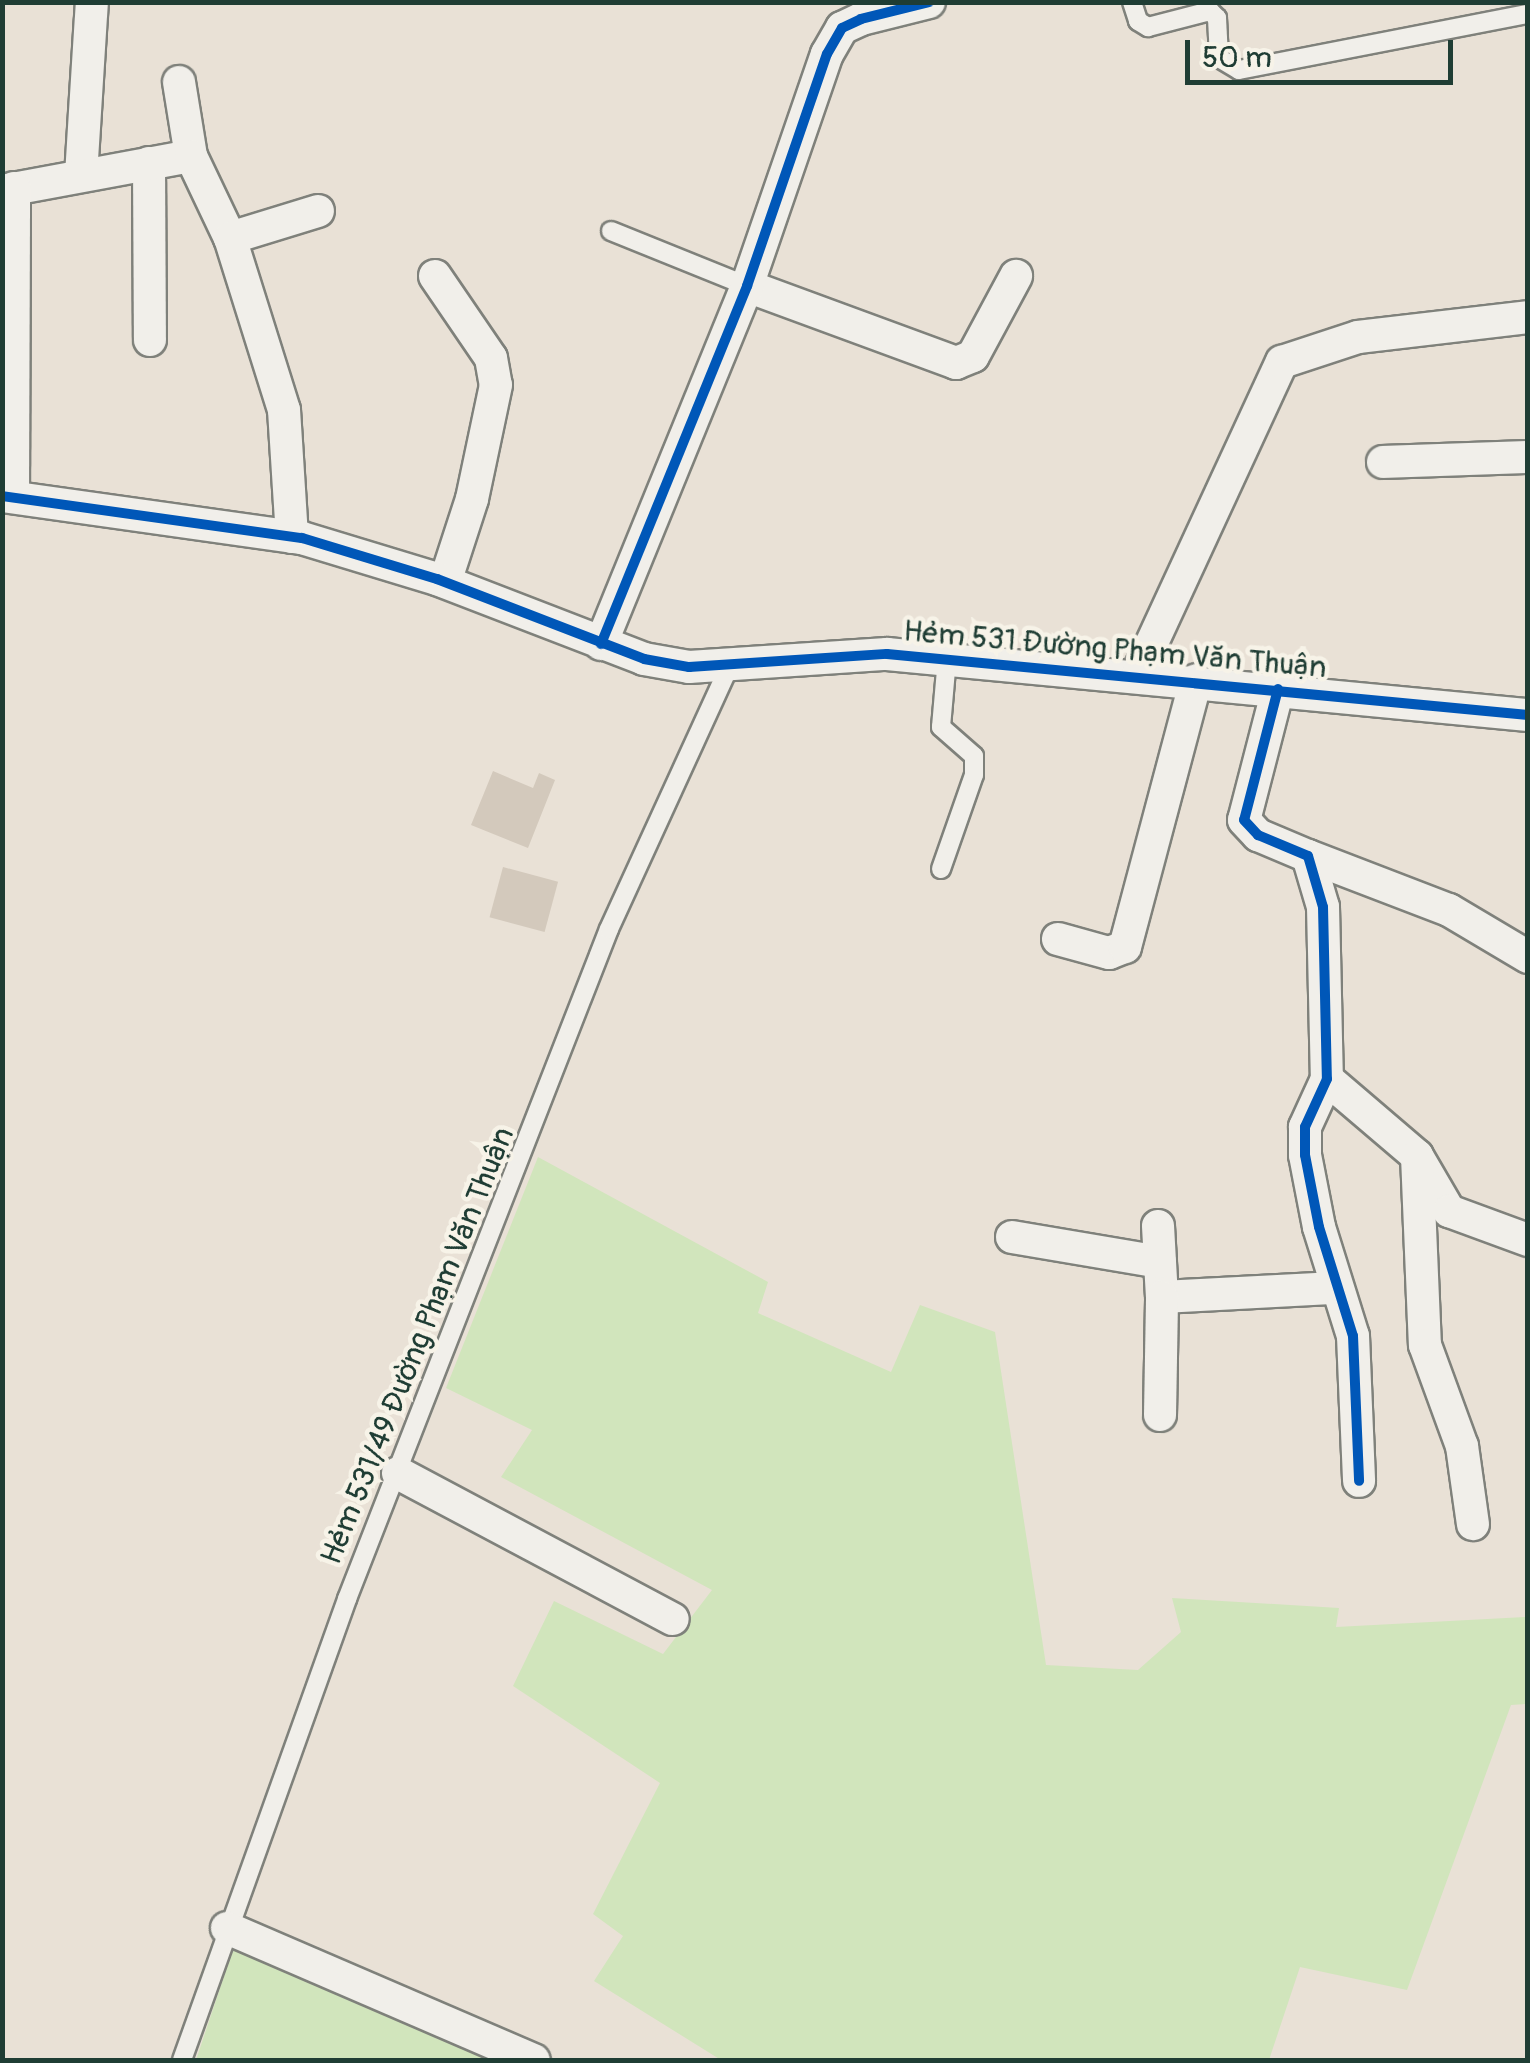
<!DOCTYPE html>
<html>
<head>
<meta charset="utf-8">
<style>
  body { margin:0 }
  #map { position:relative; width:1530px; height:2063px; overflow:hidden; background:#e9e1d6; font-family:Pangolin,sans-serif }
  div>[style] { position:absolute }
  .green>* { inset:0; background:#d1e5bc }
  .building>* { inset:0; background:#d3c9bc; transform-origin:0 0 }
  .roads { filter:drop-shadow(2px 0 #7f817b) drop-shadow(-2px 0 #7f817b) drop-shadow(0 2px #7f817b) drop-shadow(0 -2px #7f817b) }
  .service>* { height:18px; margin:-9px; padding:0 9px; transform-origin:9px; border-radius:9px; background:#f1efea }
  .minor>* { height:32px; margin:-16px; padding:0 16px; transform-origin:16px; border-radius:16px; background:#f1efea }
  .cycleway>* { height:10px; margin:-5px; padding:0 5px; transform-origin:5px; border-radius:5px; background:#0057b8 }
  span { translate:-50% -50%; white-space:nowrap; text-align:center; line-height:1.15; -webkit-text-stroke:9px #f7f3e8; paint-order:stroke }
  .street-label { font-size:30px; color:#1f3d34 }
  .frame { position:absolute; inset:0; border:5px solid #1f3d34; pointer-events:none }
  .scale { position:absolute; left:1185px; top:40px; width:268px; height:45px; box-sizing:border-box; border:5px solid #1f3d34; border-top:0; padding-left:12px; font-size:30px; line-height:35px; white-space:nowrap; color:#1f3d34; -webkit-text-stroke:8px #f7f3e8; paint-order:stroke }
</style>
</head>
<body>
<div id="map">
  <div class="green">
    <i style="clip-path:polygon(538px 1157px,768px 1282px,758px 1313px,891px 1372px,920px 1305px,995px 1332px,1046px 1665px,1138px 1670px,1181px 1632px,1172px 1598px,1339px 1608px,1336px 1627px,1525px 1617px,1527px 1610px,1527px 1704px,1511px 1705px,1407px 1990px,1300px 1967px,1269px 2060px,721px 2060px,594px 1981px,623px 1936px,593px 1914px,660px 1783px,513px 1686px,554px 1601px,663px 1654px,712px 1590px,501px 1477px,532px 1430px,446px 1388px)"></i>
    <i style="clip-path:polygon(234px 1946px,507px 2060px,196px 2060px)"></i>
  </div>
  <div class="building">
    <i style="clip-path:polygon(493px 771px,533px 788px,539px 773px,555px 780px,528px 848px,471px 825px)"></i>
    <i style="left:503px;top:867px;width:57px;height:52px;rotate:15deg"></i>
  </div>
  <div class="roads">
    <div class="service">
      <i style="left:1132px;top:2px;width:20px;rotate:72deg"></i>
      <i style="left:1138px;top:21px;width:12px;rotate:31deg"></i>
      <i style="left:1148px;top:27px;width:64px;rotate:-14.5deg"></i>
      <i style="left:1210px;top:11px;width:10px;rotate:45deg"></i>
      <i style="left:1217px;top:18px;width:40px;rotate:87.1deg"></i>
      <i style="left:1219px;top:58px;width:23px;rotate:31deg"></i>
      <i style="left:1239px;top:70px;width:294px;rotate:-11deg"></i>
      <i style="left:611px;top:231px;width:147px;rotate:22deg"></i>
      <i style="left:941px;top:869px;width:100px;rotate:-70.7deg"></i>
      <i style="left:974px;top:775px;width:19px;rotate:-90deg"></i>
      <i style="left:974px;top:756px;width:44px;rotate:-138.7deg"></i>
      <i style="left:941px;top:727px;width:68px;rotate:-85deg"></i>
      <i style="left:182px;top:2060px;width:490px;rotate:-70.3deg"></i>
      <i style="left:347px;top:1599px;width:719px;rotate:-68.64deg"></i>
      <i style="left:609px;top:929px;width:293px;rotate:-65.4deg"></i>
    </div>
    <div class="minor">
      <i style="left:179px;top:82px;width:75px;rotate:80.8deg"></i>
      <i style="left:149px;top:163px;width:177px;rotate:89.7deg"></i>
      <i style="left:81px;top:175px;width:173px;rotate:-86.4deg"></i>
      <i style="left:2px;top:191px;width:192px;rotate:-10.5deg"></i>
      <i style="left:191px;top:156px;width:91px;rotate:64.6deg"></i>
      <i style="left:435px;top:276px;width:99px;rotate:55.7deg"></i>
      <i style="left:491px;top:358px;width:27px;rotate:80deg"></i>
      <i style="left:496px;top:385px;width:116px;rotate:101.9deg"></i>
      <i style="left:472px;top:499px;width:87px;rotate:108deg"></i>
      <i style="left:747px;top:286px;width:223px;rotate:20.2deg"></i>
      <i style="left:956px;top:363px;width:18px;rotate:-22deg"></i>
      <i style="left:973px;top:356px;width:91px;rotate:-61.7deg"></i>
      <i style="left:1383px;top:462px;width:145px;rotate:-2deg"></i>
      <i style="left:2px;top:496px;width:303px;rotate:8deg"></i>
      <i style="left:302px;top:538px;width:141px;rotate:16.9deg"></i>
      <i style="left:437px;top:579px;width:222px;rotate:21.1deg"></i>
      <i style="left:644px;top:659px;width:46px;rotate:10.1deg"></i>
      <i style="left:689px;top:667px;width:198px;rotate:-3.8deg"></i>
      <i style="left:887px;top:654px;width:644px;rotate:5.44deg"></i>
      <i style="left:13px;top:497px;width:309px;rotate:-89.8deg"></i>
      <i style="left:292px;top:537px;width:127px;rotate:-93.6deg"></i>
      <i style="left:284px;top:410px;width:180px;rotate:-107.4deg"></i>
      <i style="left:230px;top:238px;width:92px;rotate:-17.1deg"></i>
      <i style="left:601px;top:644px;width:387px;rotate:-67.8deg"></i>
      <i style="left:747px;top:286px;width:245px;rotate:-71deg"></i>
      <i style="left:827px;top:54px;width:30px;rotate:-60deg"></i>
      <i style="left:842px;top:28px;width:21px;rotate:-25deg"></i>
      <i style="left:861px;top:19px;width:70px;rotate:-14deg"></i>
      <i style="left:1138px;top:673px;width:343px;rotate:-65.2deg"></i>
      <i style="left:1282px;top:362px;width:80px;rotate:-18.2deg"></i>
      <i style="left:1358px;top:337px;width:171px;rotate:-6.7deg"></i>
      <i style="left:1278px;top:689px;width:135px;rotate:104.5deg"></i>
      <i style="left:1244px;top:820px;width:21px;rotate:47deg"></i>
      <i style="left:1258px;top:835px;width:54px;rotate:22.8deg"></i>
      <i style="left:1308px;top:856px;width:53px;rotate:73.6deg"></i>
      <i style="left:1323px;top:907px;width:172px;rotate:88.7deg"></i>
      <i style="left:1327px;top:1079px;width:53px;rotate:114.6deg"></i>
      <i style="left:1305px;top:1127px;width:28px;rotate:90deg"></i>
      <i style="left:1305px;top:1155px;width:73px;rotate:79deg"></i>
      <i style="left:1319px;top:1227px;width:114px;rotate:72.7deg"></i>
      <i style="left:1353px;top:1336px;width:145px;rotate:87.6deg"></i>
      <i style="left:1308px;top:856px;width:151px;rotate:21deg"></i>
      <i style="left:1449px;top:910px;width:92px;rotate:30.7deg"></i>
      <i style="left:1058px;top:939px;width:53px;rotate:15.4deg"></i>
      <i style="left:1109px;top:953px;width:17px;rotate:-21deg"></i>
      <i style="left:1125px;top:947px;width:276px;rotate:-75.1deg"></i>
      <i style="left:1327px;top:1079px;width:118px;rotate:40.5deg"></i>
      <i style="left:1417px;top:1156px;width:64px;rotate:59.8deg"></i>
      <i style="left:1449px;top:1211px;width:84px;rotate:20.2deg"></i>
      <i style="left:1417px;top:1156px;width:189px;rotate:87.6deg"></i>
      <i style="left:1425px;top:1345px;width:108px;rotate:69.9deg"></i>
      <i style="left:1462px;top:1446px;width:79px;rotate:82deg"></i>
      <i style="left:1158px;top:1226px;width:71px;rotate:86.8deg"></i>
      <i style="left:1162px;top:1297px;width:174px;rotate:-3deg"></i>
      <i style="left:1012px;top:1237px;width:150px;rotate:9.6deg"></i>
      <i style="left:1160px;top:1415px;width:118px;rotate:-89deg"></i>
      <i style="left:398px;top:1473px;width:311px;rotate:28deg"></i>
      <i style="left:227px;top:1928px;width:334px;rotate:23.3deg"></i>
    </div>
  </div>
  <div class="cycleway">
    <i style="left:2px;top:496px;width:303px;rotate:8deg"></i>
    <i style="left:302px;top:538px;width:141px;rotate:16.9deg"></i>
    <i style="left:437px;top:579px;width:222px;rotate:21.1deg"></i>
    <i style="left:644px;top:659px;width:46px;rotate:10.1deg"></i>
    <i style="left:689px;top:667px;width:198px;rotate:-3.8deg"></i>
    <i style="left:887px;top:654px;width:644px;rotate:5.44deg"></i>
    <i style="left:601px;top:644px;width:387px;rotate:-67.8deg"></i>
    <i style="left:747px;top:286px;width:245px;rotate:-71deg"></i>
    <i style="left:827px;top:54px;width:30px;rotate:-60deg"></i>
    <i style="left:842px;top:28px;width:21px;rotate:-25deg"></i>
    <i style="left:861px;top:19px;width:70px;rotate:-14deg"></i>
    <i style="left:1278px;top:689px;width:135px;rotate:104.5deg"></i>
    <i style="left:1244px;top:820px;width:21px;rotate:47deg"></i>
    <i style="left:1258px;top:835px;width:54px;rotate:22.8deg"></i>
    <i style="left:1308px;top:856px;width:53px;rotate:73.6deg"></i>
    <i style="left:1323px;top:907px;width:172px;rotate:88.7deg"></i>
    <i style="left:1327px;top:1079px;width:53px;rotate:114.6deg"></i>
    <i style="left:1305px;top:1127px;width:28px;rotate:90deg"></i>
    <i style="left:1305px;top:1155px;width:73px;rotate:79deg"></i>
    <i style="left:1319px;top:1227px;width:114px;rotate:72.7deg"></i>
    <i style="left:1353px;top:1336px;width:145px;rotate:87.6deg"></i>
  </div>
  <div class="street-label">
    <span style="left:1115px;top:650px;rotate:5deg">Hẻm 531 Đường Phạm Văn Thuận</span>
    <span style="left:418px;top:1346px;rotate:-68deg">Hẻm 531/49 Đường Phạm Văn Thuận</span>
  </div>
  <div class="frame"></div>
  <div class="scale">50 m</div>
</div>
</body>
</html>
